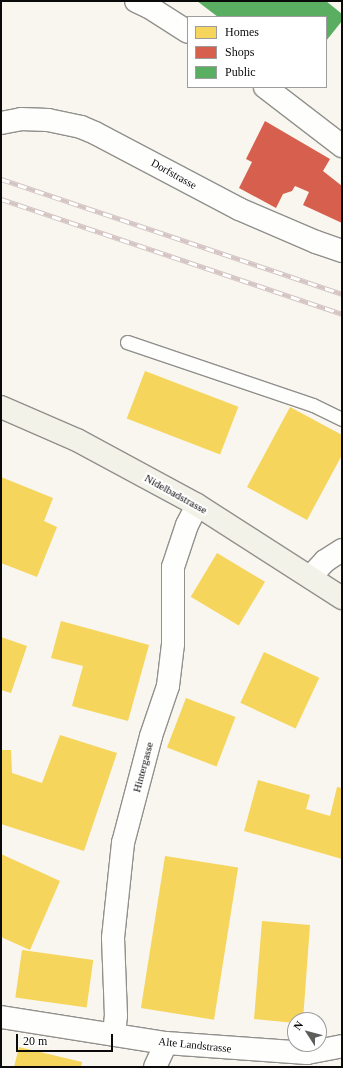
<!DOCTYPE html>
<html>
<head>
<meta charset="utf-8">
<style>
  body { margin:0 }
  #map { position:relative; width:343px; height:1068px; overflow:hidden; background:#f8f6ee; font-family:"Times New Roman",serif }
  div>[style] { position:absolute }
  .homes>* { inset:0; background:#f6d55c; transform-origin:0 0 }
  .shops>* { inset:0; background:#d6604d }
  .public>* { inset:0; background:#5aae61 }
  .roads { filter:drop-shadow(1px 0 #91908d) drop-shadow(-1px 0 #91908d) drop-shadow(0 1px #91908d) drop-shadow(0 -1px #91908d) }
  .service>* { height:13px; margin:-6.5px; padding:0 6.5px; transform-origin:6.5px; border-radius:6.5px; background:#fefefc }
  .minor>* { height:22px; margin:-11px; padding:0 11px; transform-origin:11px; border-radius:11px; background:#fefefc }
  .tertiary>* { height:22px; margin:-11px; padding:0 11px; transform-origin:11px; border-radius:11px; background:#fefefc }
  .secondary>* { height:22px; margin:-11px; padding:0 11px; transform-origin:11px; border-radius:11px; background:#f3f2e8 }
  .rail>* { height:4.5px; margin-top:-2.25px; transform-origin:0; background:repeating-linear-gradient(90deg,#fff 0 9px,#d4c5c4 0 18px); box-sizing:border-box; border-block:1px solid #d4c5c4 }
  span { translate:-50% -50%; white-space:nowrap; text-align:center; line-height:1.15; -webkit-text-stroke:4px #fff; paint-order:stroke }
  .street-label { font-size:11px; color:#0a0a0a }
  .frame { position:absolute; inset:0; border:2px solid #0a0a0a; pointer-events:none }
  .legend { position:absolute; left:187px; top:16px; width:140px; height:72px; box-sizing:border-box; background:#fff; border:1px solid #9d9d9d; margin:0; padding:5px 7px; list-style:none; font-size:12px; color:#0a0a0a }
  .legend li { display:flex; align-items:center; gap:8px; height:20px }
  .legend b { width:20px; border:1px solid #9d9d9d }
  .north { position:absolute; left:287px; top:1012px; width:40px; height:40px; box-sizing:border-box; background:#fff; border:1px solid #9d9d9d; border-radius:50%; rotate:306deg; font-size:11px; font-weight:700; line-height:16px; text-align:center; color:#0a0a0a }
  .north::after { content:''; display:block; margin:auto; width:14px; height:18px; background:#5d5d5a; clip-path:polygon(50% 0,100% 100%,50% 72%,0 100%) }
  .scale { position:absolute; left:16px; top:1034px; width:97px; height:18px; box-sizing:border-box; border:2px solid #0a0a0a; border-top:0; padding-left:5px; font-size:12px; line-height:14px; white-space:nowrap; color:#0a0a0a; -webkit-text-stroke:3px #fff; paint-order:stroke }
</style>
</head>
<body>
<div id="map">
  <div class="homes">
    <i style="left:145px;top:371px;width:100px;height:51px;rotate:21deg"></i>
    <i style="clip-path:polygon(290px 407px,342px 435px,342px 455px,307px 520px,247px 487px)"></i>
    <i style="clip-path:polygon(1px 477px,53px 498px,44px 521px,57px 527px,37px 577px,1px 563px)"></i>
    <i style="left:217px;top:553px;width:56px;height:51px;rotate:31deg"></i>
    <i style="clip-path:polygon(61px 621px,149px 645px,128px 721px,72px 706px,83px 666px,51px 658px)"></i>
    <i style="clip-path:polygon(1px 637px,27px 646px,11px 693px,1px 690px)"></i>
    <i style="left:264px;top:652px;width:61px;height:56px;rotate:25deg"></i>
    <i style="left:186px;top:698px;width:53px;height:53px;rotate:21deg"></i>
    <i style="clip-path:polygon(60px 735px,117px 753px,84px 851px,1px 824px,1px 750px,11px 750px,12px 773px,42px 783px)"></i>
    <i style="clip-path:polygon(258px 780px,310px 795px,306px 809px,330px 816px,337px 787px,342px 788px,342px 859px,244px 831px)"></i>
    <i style="clip-path:polygon(1px 854px,60px 881px,30px 950px,1px 937px)"></i>
    <i style="left:165px;top:856px;width:74px;height:154px;rotate:9deg"></i>
    <i style="clip-path:polygon(262px 921px,310px 925px,303px 1020px,295px 1020px,295px 1023px,254px 1019px)"></i>
    <i style="left:22px;top:950px;width:72px;height:48px;rotate:8deg"></i>
    <i style="clip-path:polygon(19px 1047px,82px 1062px,81px 1067px,14px 1067px)"></i>
  </div>
  <div class="shops">
    <i style="clip-path:polygon(265px 121px,330px 159px,323px 171px,342px 186px,342px 223px,303px 205px,309px 192px,295px 186px,292px 191px,283px 194px,276px 208px,239px 188px,252px 162px,246px 159px)"></i>
  </div>
  <div class="public">
    <i style="clip-path:polygon(197px 1px,326px 1px,342px 14px,342px 21px,326px 41px,326px 17px,218px 17px)"></i>
  </div>
  <div class="roads">
    <div class="service">
      <i style="left:127px;top:342px;width:196px;rotate:18.7deg"></i>
      <i style="left:313px;top:405px;width:32px;rotate:26deg"></i>
    </div>
    <div class="minor">
      <i style="left:136px;top:1px;width:14px;rotate:25deg"></i>
      <i style="left:149px;top:7px;width:46px;rotate:32.7deg"></i>
      <i style="left:265px;top:87px;width:97px;rotate:37.5deg"></i>
      <i style="left:311px;top:576px;width:21px;rotate:-47deg"></i>
      <i style="left:325px;top:561px;width:20px;rotate:-33deg"></i>
      <i style="left:1px;top:1017px;width:167px;rotate:9deg"></i>
      <i style="left:166px;top:1043px;width:141px;rotate:4.1deg"></i>
      <i style="left:307px;top:1053px;width:36px;rotate:-11deg"></i>
      <i style="left:114px;top:1034px;width:18px;rotate:-84deg"></i>
      <i style="left:116px;top:1016px;width:78px;rotate:-92.2deg"></i>
      <i style="left:113px;top:938px;width:96px;rotate:-84deg"></i>
      <i style="left:123px;top:843px;width:111px;rotate:-75.3deg"></i>
      <i style="left:151px;top:736px;width:53px;rotate:-71.2deg"></i>
      <i style="left:168px;top:686px;width:42px;rotate:-83.2deg"></i>
      <i style="left:173px;top:644px;width:77px;rotate:-90deg"></i>
      <i style="left:173px;top:567px;width:44px;rotate:-71.6deg"></i>
      <i style="left:187px;top:525px;width:22px;rotate:-63deg"></i>
      <i style="left:155px;top:1067px;width:26px;rotate:-65deg"></i>
    </div>
    <div class="tertiary">
      <i style="left:1px;top:123px;width:20px;rotate:-11deg"></i>
      <i style="left:21px;top:119px;width:27px;rotate:2deg"></i>
      <i style="left:48px;top:120px;width:34px;rotate:12deg"></i>
      <i style="left:81px;top:127px;width:15px;rotate:23deg"></i>
      <i style="left:95px;top:133px;width:163px;rotate:27.8deg"></i>
      <i style="left:239px;top:209px;width:84px;rotate:23.2deg"></i>
      <i style="left:316px;top:242px;width:28px;rotate:19deg"></i>
    </div>
    <div class="secondary">
      <i style="left:1px;top:407px;width:83px;rotate:23.5deg"></i>
      <i style="left:77px;top:440px;width:136px;rotate:28.4deg"></i>
      <i style="left:197px;top:505px;width:172px;rotate:32.7deg"></i>
    </div>
  </div>
  <div class="rail">
    <i style="left:1px;top:179px;width:360px;rotate:18.6deg"></i>
    <i style="left:1px;top:199px;width:360px;rotate:18.6deg"></i>
  </div>
  <div class="street-label">
    <span style="left:174px;top:174px;rotate:29deg">Dorfstrasse</span>
    <span style="left:176px;top:494px;rotate:29deg">Nidelbadstrasse</span>
    <span style="left:143px;top:767px;rotate:-75deg">Hintergasse</span>
    <span style="left:195px;top:1045px;rotate:6deg">Alte Landstrasse</span>
  </div>
  <div class="frame"></div>
  <ul class="legend">
  <li><b style="height:11px;background:#f6d55c"></b>Homes</li>
  <li><b style="height:11px;background:#d6604d"></b>Shops</li>
  <li><b style="height:11px;background:#5aae61"></b>Public</li>
  </ul>
  <div class="north">N</div>
  <div class="scale">20 m</div>
</div>
</body>
</html>
